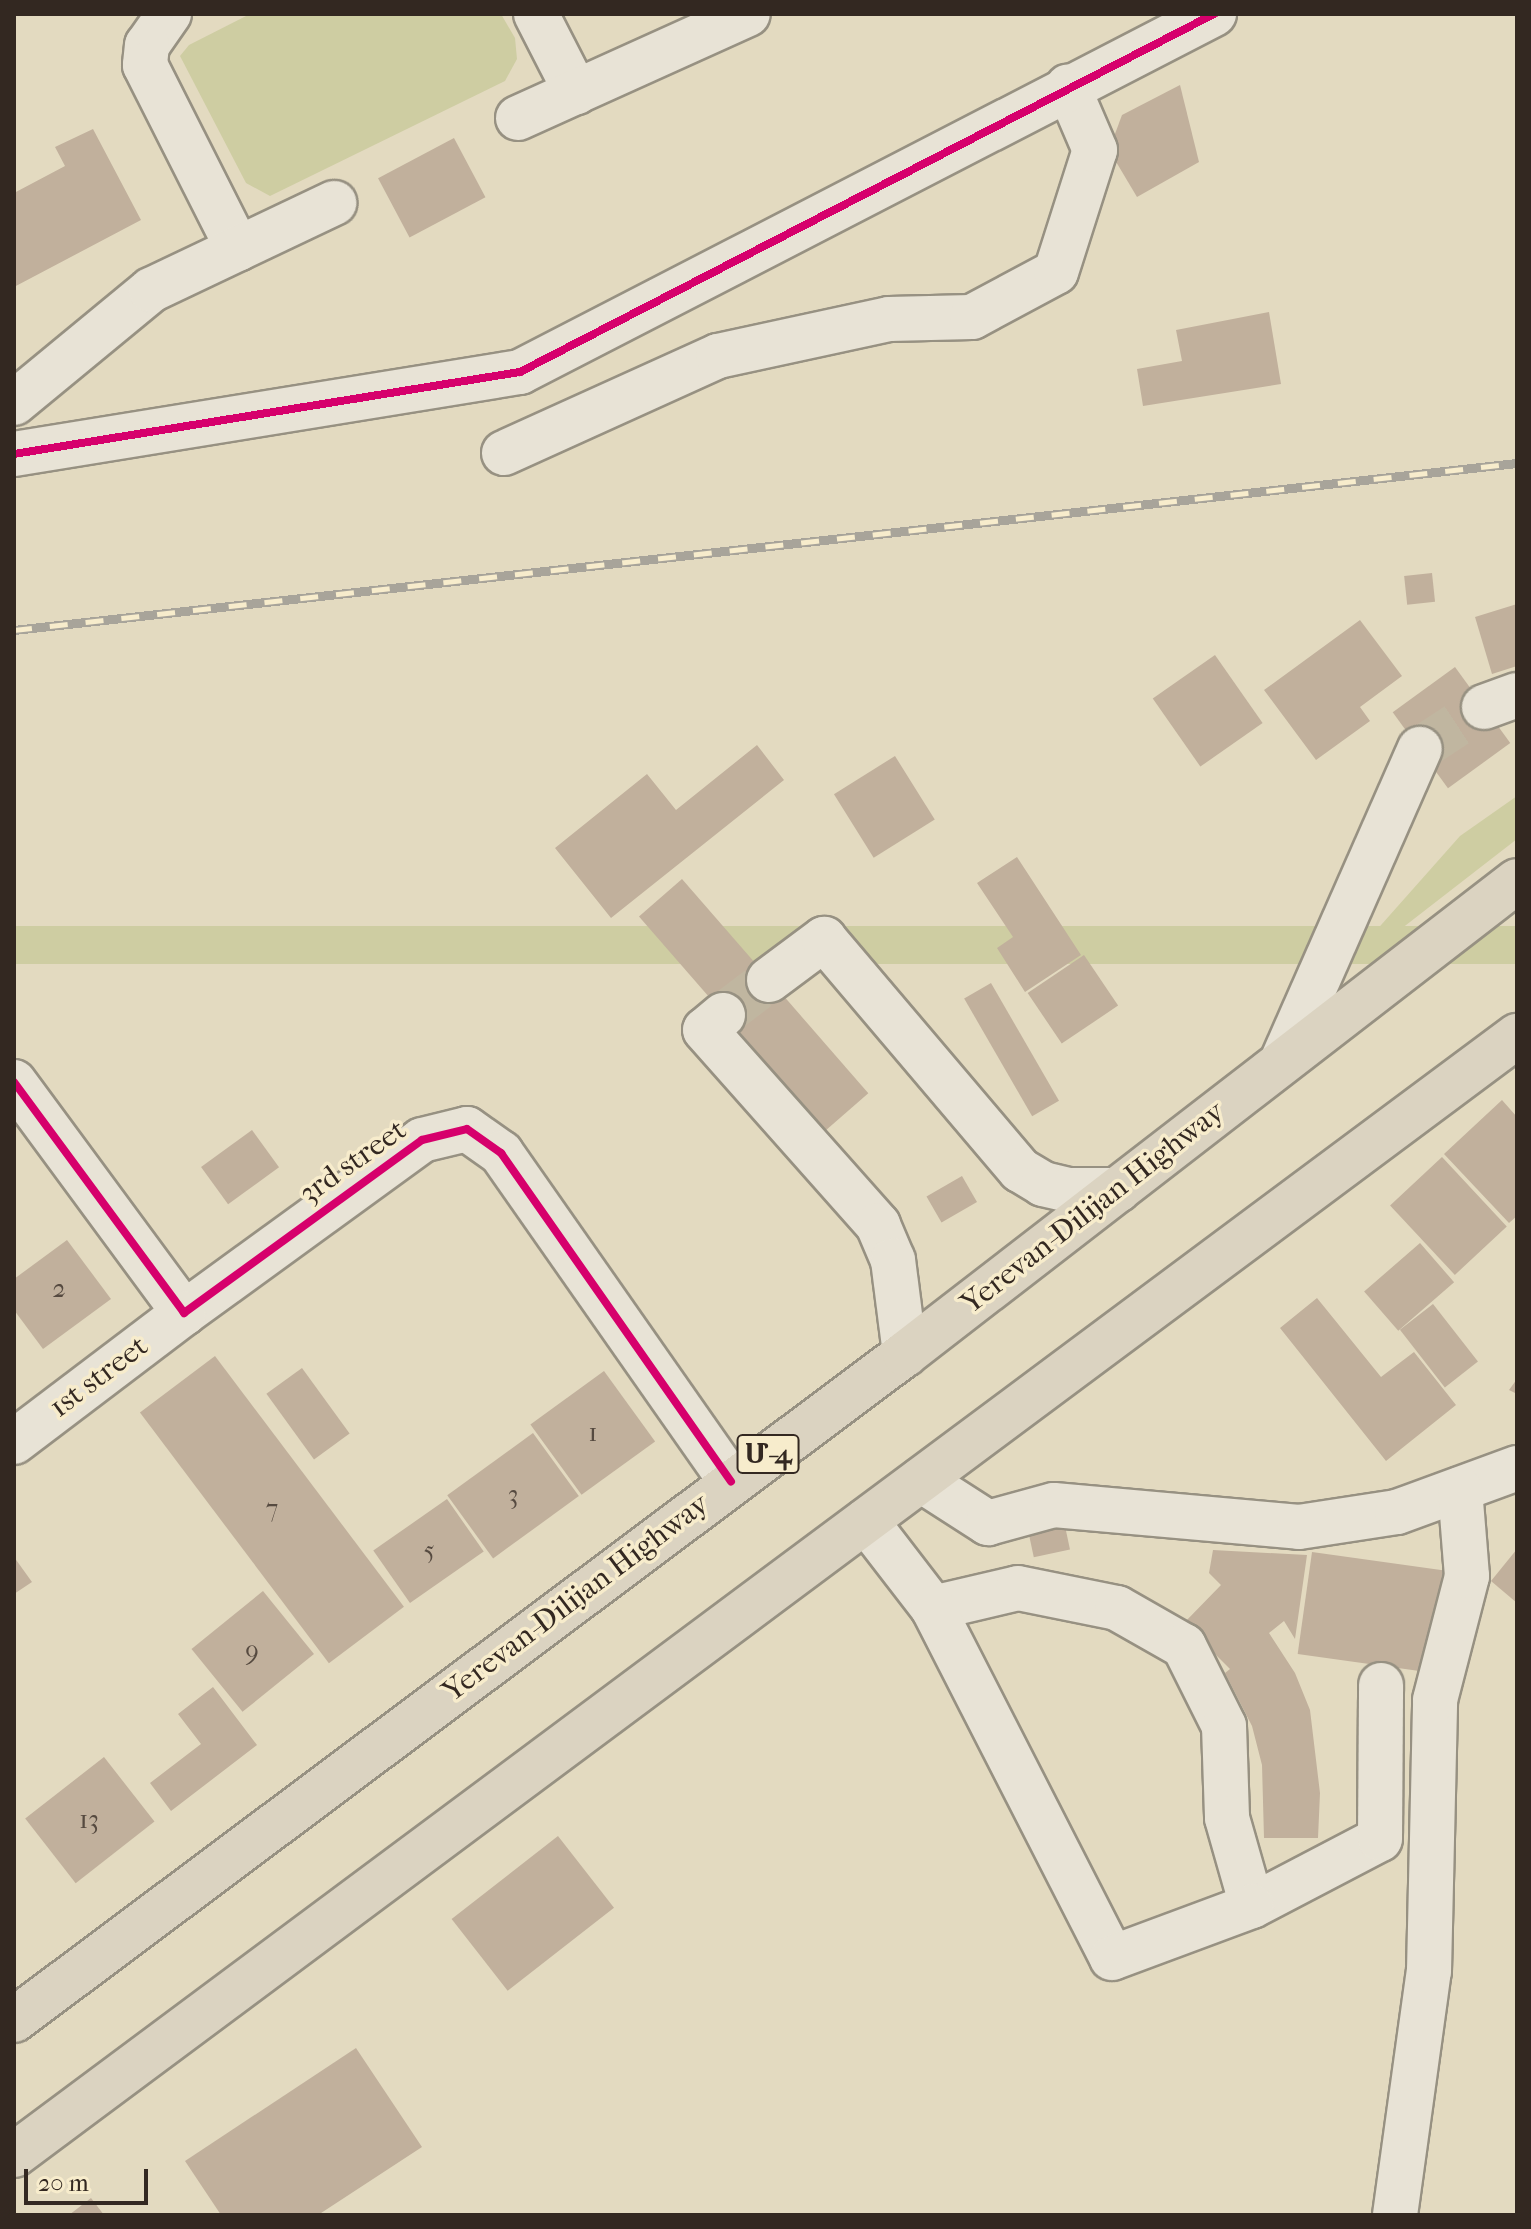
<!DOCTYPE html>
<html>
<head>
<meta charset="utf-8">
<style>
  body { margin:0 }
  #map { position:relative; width:1531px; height:2229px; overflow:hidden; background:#e3dac0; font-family:"IM FELL French Canon","Noto Serif Armenian",serif }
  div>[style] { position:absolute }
  .green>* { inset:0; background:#cecda2; transform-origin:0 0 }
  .building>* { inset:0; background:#c1b09c; transform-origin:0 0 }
  .minor-tunnel>* { height:44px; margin-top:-22px; transform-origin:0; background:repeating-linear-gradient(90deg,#c0b6a0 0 44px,transparent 0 66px) }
  .roads { filter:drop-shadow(2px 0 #979182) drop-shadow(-2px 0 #979182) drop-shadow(0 2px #979182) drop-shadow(0 -2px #979182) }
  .minor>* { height:44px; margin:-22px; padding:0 22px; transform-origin:22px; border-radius:22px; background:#e8e3d6 }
  .highway>* { height:44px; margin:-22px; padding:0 22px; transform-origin:22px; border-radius:22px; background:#dbd3c1 }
  .rail>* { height:9px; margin-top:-4.5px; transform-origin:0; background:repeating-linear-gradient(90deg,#f7eccc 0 18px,#a8a49a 0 36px); box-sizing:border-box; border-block:2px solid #a8a49a }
  .cycleway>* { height:8px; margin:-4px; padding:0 4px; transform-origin:4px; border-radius:4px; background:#d6006c }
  span { translate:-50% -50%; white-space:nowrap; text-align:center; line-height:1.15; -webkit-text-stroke:7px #f7eccc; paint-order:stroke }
  .number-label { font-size:26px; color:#564a40 }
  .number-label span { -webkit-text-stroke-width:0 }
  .shield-label span { padding:2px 6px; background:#f7eccc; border:2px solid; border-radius:6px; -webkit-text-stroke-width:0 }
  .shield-label { font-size:28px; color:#332821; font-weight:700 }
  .street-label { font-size:30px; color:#332821 }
  .frame { position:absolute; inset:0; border:16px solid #332821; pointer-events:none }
  .scale { position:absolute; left:24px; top:2169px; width:124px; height:36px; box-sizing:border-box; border:4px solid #332821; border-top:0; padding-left:10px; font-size:24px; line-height:28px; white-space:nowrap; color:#332821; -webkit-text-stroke:6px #f7eccc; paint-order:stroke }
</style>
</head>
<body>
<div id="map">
  <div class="green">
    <i style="clip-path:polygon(250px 14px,501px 14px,515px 38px,517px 59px,505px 81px,270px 196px,246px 183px,180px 56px,189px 45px)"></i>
    <i style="clip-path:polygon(1517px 796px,1517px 839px,1370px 953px,1358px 951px,1460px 836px)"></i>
    <i style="left:1517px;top:926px;width:38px;height:1882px;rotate:90deg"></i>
  </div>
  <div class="building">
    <i style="clip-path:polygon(1180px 85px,1199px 162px,1137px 197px,1109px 150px,1122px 115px)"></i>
    <i style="clip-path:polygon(93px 129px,141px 220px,14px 287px,14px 193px,65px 166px,55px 147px)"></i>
    <i style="left:454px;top:138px;width:67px;height:86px;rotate:62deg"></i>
    <i style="clip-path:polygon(1269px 312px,1281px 384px,1143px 406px,1137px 369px,1182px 361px,1176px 330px)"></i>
    <i style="left:1432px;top:573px;width:29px;height:28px;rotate:84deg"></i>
    <i style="clip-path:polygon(1517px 604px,1517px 666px,1492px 674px,1475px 617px)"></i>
    <i style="clip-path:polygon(1360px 620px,1402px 676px,1360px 707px,1370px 721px,1316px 760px,1264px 690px)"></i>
    <i style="left:1215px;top:655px;width:83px;height:76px;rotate:55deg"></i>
    <i style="left:1455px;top:667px;width:94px;height:77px;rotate:54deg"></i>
    <i style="clip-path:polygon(757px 745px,784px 780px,611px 918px,555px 848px,647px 774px,676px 810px)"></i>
    <i style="left:895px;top:756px;width:75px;height:72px;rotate:58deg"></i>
    <i style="clip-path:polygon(1017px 857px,1081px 955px,1025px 992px,997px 948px,1013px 937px,977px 883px)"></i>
    <i style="left:682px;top:879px;width:284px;height:57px;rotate:49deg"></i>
    <i style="left:1084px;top:955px;width:61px;height:68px;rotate:56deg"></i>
    <i style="left:991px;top:983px;width:136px;height:31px;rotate:60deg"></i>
    <i style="clip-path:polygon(1502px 1100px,1517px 1117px,1517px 1216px,1509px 1223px,1444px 1154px)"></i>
    <i style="left:252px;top:1130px;width:46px;height:63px;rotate:54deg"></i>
    <i style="left:1442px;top:1157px;width:95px;height:71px;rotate:47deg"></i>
    <i style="left:962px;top:1176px;width:30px;height:41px;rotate:60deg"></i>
    <i style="clip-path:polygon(67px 1240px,111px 1299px,43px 1349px,14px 1310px,14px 1279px)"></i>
    <i style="left:1420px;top:1243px;width:52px;height:74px;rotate:49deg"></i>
    <i style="clip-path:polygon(1317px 1298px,1381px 1377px,1414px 1352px,1456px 1405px,1386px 1461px,1280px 1328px)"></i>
    <i style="left:1433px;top:1304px;width:73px;height:42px;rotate:52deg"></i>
    <i style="left:215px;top:1356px;width:314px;height:94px;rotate:53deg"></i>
    <i style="left:302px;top:1368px;width:81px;height:44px;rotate:54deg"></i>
    <i style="left:604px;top:1371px;width:87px;height:91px;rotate:54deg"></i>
    <i style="clip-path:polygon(1517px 1379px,1517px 1394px,1509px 1390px)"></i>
    <i style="left:533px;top:1433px;width:78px;height:106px;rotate:54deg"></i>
    <i style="left:447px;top:1499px;width:64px;height:90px;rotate:55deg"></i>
    <i style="left:1065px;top:1526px;width:24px;height:37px;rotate:78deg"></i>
    <i style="clip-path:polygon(1517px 1549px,1517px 1603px,1491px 1581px)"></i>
    <i style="clip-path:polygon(1213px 1550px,1307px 1555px,1295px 1639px,1284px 1621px,1269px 1633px,1295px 1673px,1310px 1710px,1320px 1793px,1318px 1838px,1264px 1838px,1262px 1765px,1252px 1726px,1225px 1673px,1230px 1669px,1184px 1623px,1221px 1585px,1209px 1573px)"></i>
    <i style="left:1312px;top:1552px;width:132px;height:103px;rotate:8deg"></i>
    <i style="clip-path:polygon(14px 1557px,32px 1582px,14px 1594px)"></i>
    <i style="left:263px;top:1591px;width:81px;height:92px;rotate:51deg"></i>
    <i style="clip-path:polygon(213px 1687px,257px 1745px,171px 1811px,150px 1783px,201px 1744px,178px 1714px)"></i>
    <i style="left:104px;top:1757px;width:82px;height:100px;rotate:52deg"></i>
    <i style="left:558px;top:1836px;width:91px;height:135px;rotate:52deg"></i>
    <i style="clip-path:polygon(356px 2048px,422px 2147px,318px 2215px,221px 2215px,185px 2161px)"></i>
    <i style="clip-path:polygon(91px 2198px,104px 2215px,69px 2215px)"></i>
  </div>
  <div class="minor-tunnel">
    <i style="left:1420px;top:749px;width:77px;rotate:-33.3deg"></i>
    <i style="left:723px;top:1015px;width:58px;rotate:-37.3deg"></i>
  </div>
  <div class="roads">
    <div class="minor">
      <i style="left:169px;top:14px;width:38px;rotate:125deg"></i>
      <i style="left:147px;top:45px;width:20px;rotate:96deg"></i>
      <i style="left:145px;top:65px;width:206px;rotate:63.2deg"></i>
      <i style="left:536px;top:14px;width:88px;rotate:62.9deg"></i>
      <i style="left:518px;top:118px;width:252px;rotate:-24.3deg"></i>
      <i style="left:14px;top:403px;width:178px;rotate:-39.5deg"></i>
      <i style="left:151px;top:290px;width:203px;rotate:-25.4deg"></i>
      <i style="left:504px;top:453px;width:235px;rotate:-24.4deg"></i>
      <i style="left:718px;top:356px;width:175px;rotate:-12.2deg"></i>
      <i style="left:889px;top:319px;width:83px;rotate:-1.4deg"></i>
      <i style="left:972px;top:317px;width:95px;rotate:-28.2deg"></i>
      <i style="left:1056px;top:272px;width:128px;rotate:-72.3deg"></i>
      <i style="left:1095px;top:150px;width:69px;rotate:-113.2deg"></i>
      <i style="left:14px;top:454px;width:513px;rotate:-9.21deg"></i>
      <i style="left:520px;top:372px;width:781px;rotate:-27.29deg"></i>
      <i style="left:1484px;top:707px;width:35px;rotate:-20deg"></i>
      <i style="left:769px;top:980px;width:69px;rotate:-36.7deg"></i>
      <i style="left:824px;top:939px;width:303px;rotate:49.7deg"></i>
      <i style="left:1020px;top:1170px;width:27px;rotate:31deg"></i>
      <i style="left:1043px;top:1184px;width:27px;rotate:13deg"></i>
      <i style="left:1069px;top:1190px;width:49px"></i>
      <i style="left:723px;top:1015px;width:23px;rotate:140deg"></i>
      <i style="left:705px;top:1030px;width:261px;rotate:48.4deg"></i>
      <i style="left:878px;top:1225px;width:38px;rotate:67deg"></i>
      <i style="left:893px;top:1260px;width:95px;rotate:82.7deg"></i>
      <i style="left:1283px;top:1059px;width:339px;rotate:-66.2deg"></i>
      <i style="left:14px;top:1082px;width:287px;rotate:53.6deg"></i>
      <i style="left:184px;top:1313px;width:294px;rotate:-36deg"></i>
      <i style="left:422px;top:1140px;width:46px;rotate:-13.7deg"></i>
      <i style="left:467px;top:1129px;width:42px;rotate:35.2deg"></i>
      <i style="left:501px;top:1153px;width:401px;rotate:55deg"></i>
      <i style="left:14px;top:1442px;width:213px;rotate:-37.2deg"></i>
      <i style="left:921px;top:1480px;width:80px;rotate:32.7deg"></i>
      <i style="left:988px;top:1523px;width:68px;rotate:-15.3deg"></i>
      <i style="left:1054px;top:1505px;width:246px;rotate:5.1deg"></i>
      <i style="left:1299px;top:1527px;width:99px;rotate:-8.7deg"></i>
      <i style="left:1397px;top:1512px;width:128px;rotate:-20.1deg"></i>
      <i style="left:866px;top:1521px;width:110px;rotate:52.4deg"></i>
      <i style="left:933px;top:1608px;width:87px;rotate:-13.2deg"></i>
      <i style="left:1018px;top:1588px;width:101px;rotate:11.4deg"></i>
      <i style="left:1117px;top:1608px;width:77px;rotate:29.6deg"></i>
      <i style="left:1184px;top:1646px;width:89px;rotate:63.4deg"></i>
      <i style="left:1224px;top:1726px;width:92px;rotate:88.1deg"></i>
      <i style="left:1227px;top:1818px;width:91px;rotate:74.1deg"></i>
      <i style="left:1252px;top:1906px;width:144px;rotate:-27.6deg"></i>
      <i style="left:1380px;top:1839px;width:154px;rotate:-89.6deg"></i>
      <i style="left:933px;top:1608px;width:393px;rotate:62.9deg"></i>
      <i style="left:1112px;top:1958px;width:149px;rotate:-20.4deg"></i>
      <i style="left:1395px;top:2215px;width:246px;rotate:-82.1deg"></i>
      <i style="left:1429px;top:1971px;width:271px;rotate:-88.7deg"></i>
      <i style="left:1435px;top:1700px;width:128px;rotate:-75.5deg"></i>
      <i style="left:1467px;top:1576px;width:87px;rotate:-94.6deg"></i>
    </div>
    <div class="highway">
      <i style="left:14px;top:2020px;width:1112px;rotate:-36.78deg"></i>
      <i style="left:905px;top:1354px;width:773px;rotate:-37.7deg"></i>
      <i style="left:14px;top:2155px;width:1874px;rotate:-36.67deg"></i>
    </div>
  </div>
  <div class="rail">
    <i style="left:14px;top:630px;width:1512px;rotate:-6.34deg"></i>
  </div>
  <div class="cycleway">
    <i style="left:14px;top:454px;width:513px;rotate:-9.21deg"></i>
    <i style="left:520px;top:372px;width:781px;rotate:-27.29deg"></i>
    <i style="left:14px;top:1082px;width:287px;rotate:53.6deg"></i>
    <i style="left:184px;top:1313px;width:294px;rotate:-36deg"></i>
    <i style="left:422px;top:1140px;width:46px;rotate:-13.7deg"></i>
    <i style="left:467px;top:1129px;width:42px;rotate:35.2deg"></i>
    <i style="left:501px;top:1153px;width:401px;rotate:55deg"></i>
  </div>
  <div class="number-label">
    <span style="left:59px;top:1289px">2</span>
    <span style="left:593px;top:1433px">1</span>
    <span style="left:513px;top:1495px">3</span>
    <span style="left:272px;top:1509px">7</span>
    <span style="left:429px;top:1551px">5</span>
    <span style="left:252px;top:1651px">9</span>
    <span style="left:89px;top:1820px">13</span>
  </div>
  <div class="shield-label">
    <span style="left:768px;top:1454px">Մ-4</span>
  </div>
  <div class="street-label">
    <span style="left:353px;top:1162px;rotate:-35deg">3rd street</span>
    <span style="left:1093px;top:1208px;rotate:-38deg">Yerevan-Dilijan Highway</span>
    <span style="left:99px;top:1377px;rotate:-37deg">1st street</span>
    <span style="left:576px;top:1598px;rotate:-37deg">Yerevan-Dilijan Highway</span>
  </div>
  <div class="frame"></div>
  <div class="scale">20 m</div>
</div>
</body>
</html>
